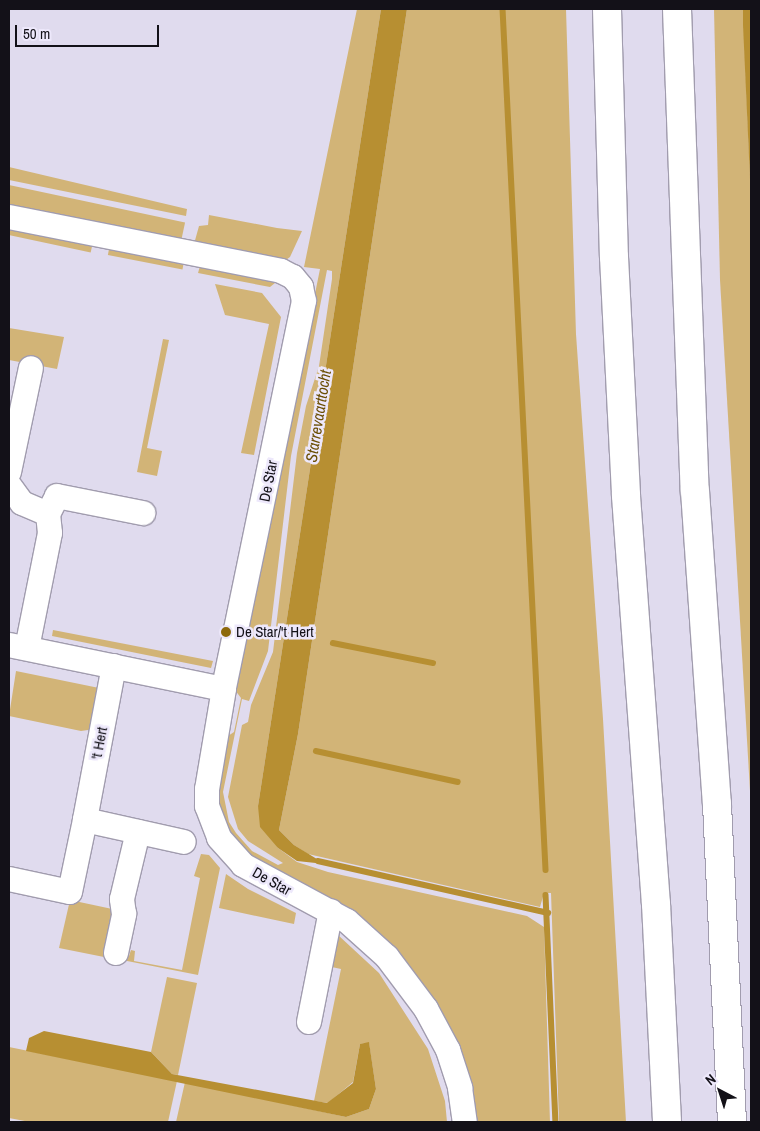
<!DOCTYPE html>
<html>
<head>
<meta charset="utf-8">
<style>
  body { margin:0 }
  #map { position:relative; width:760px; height:1131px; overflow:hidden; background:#e0dbee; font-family:"Archivo Narrow",sans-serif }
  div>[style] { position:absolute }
  .green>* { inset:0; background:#d2b477; transform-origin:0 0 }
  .water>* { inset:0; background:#b78f32 }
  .stream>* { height:5.5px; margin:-2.75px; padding:0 2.75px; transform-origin:2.75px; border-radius:2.75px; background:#b78f32 }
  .roads { filter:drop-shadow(1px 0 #a19cae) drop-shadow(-1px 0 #a19cae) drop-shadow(0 1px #a19cae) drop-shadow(0 -1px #a19cae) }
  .minor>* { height:24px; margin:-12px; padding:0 12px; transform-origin:12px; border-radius:12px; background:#fff }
  .highway>* { height:28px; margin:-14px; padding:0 14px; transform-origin:14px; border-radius:14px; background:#fff }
  .dots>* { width:14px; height:14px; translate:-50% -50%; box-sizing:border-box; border:2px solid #ede8fb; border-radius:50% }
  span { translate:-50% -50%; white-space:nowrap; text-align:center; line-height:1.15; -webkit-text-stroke:5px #ede8fb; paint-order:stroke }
  .street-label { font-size:15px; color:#131118 }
  .poi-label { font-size:15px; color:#131118 }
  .left { translate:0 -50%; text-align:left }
  .water-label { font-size:16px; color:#6b4f06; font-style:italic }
  .frame { position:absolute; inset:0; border:10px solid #131118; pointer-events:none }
  .north { position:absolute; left:695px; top:1066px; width:50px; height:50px; -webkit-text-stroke:4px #ede8fb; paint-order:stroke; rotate:320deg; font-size:14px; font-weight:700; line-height:20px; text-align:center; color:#131118 }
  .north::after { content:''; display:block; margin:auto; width:18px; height:22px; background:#131118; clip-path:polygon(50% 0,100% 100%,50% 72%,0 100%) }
  .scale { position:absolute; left:15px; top:25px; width:144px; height:22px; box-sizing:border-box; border:2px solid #131118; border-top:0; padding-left:6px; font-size:15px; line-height:18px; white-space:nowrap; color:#131118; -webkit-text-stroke:4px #ede8fb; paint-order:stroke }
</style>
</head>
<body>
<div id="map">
  <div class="green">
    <i style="clip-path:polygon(evenodd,357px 9px,381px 9px,258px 806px,278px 848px,297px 862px,328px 872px,527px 916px,544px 927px,550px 1122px,475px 1122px,470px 1088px,458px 1042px,415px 974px,390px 943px,361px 917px,247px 855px,223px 824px,217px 796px,225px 738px,234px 732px,241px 698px,235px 690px,320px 269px,304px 267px,357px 9px,327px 270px,332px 271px,332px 279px,319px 366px,306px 406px,297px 453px,273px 652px,251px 705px,248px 722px,242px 725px,228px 797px,238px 829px,248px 841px,283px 863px,278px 865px,252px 851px,236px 833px,229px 822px,223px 792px,242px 699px,249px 701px,268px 651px,291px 456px,327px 270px)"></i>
    <i style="clip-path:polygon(407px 9px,566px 9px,576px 334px,603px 719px,626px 1122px,559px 1122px,551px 893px,544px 893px,540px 907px,308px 854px,294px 845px,279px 830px,298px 734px)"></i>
    <i style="clip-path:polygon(714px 9px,743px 9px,751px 201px,751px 808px,720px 280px)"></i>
    <i style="clip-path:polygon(9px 167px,187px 209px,186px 216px,9px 180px)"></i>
    <i style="left:9px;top:185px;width:180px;height:21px;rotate:12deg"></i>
    <i style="clip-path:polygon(209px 215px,277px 228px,302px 231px,290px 257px,283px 262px,194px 244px,199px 226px,208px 225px)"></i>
    <i style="left:9px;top:228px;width:85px;height:7px;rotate:12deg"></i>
    <i style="left:109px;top:249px;width:76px;height:6px;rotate:11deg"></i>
    <i style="clip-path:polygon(200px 266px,269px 281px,275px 283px,270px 287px,198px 273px)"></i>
    <i style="clip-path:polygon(215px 284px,262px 293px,281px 317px,254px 455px,241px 453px,269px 324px,225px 315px)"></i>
    <i style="clip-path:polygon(9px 328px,64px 337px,57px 369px,9px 360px)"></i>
    <i style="clip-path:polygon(163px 339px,169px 340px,147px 448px,162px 451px,157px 476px,137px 472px)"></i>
    <i style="clip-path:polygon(53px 630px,213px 661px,211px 668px,52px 636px)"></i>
    <i style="clip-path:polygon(16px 671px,104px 689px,95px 729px,81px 731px,9px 716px)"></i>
    <i style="clip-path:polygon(201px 854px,209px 855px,220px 868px,198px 975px,117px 959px,118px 954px,129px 956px,131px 950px,135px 951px,134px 961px,182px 970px,200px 878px,194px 876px)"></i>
    <i style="clip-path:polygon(226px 874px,248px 889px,296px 913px,294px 924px,219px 908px)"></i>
    <i style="clip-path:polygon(70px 900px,117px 910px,114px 959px,59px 948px)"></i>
    <i style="clip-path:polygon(338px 935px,379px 973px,428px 1049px,445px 1101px,447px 1122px,176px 1122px,185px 1082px,346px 1117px,369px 1109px,376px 1089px,369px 1043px,360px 1044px,353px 1082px,328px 1103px,314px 1101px,341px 969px,327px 966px)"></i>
    <i style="clip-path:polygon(167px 977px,197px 983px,178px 1075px,172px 1074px,151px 1052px)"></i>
    <i style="clip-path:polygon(9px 1047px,177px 1081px,168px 1122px,30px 1122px,9px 1118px)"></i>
  </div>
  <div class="water">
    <i style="clip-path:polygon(381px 9px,407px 9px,298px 734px,279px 830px,294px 845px,325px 864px,297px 861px,278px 848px,260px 827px,258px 806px)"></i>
    <i style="clip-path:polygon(743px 9px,751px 9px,751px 201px,743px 25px)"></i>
    <i style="clip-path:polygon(44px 1031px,151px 1052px,172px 1074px,327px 1103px,353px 1083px,360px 1044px,369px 1042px,376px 1089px,369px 1109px,346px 1117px,26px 1051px,29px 1038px)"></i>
  </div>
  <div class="stream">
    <i style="left:503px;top:9px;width:862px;rotate:87.14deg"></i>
    <i style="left:333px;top:643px;width:102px;rotate:11.3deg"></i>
    <i style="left:316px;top:751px;width:145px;rotate:12.3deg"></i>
    <i style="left:318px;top:861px;width:236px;rotate:12.7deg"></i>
    <i style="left:546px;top:895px;width:227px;rotate:87.5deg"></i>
  </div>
  <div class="roads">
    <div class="minor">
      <i style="left:9px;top:217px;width:277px;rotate:11.2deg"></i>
      <i style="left:281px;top:271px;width:13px;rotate:27deg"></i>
      <i style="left:293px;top:277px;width:13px;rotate:51deg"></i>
      <i style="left:301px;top:287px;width:14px;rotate:78deg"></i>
      <i style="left:304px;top:301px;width:396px;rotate:101.7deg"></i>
      <i style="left:224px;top:689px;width:101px;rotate:99.6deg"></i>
      <i style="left:207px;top:789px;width:17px;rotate:90deg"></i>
      <i style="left:207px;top:806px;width:34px;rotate:69deg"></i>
      <i style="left:219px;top:838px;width:36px;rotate:48deg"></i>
      <i style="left:243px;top:865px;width:118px;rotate:28.3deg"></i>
      <i style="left:347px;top:921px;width:54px;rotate:42deg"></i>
      <i style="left:387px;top:957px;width:65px;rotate:53.1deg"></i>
      <i style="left:426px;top:1009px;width:47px;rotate:61.8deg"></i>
      <i style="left:448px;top:1050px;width:40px;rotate:72deg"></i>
      <i style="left:460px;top:1088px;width:34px;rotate:82deg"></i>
      <i style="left:9px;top:472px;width:106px;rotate:-78.1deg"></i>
      <i style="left:9px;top:485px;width:22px;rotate:54deg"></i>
      <i style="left:22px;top:503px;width:28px;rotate:23deg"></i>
      <i style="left:48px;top:514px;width:19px;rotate:84deg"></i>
      <i style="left:50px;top:533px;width:117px;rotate:101.3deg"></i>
      <i style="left:48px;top:514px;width:20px;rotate:-63deg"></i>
      <i style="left:57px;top:496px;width:88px;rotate:11.2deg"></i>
      <i style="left:9px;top:645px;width:219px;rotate:11.6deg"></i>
      <i style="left:114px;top:666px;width:157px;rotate:100.7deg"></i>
      <i style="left:85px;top:820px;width:101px;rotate:12.5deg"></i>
      <i style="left:9px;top:879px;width:62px;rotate:12deg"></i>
      <i style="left:70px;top:892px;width:74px;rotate:-78.2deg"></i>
      <i style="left:116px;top:953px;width:40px;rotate:-78deg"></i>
      <i style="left:124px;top:914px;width:15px;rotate:-98deg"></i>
      <i style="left:122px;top:899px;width:69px;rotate:-76.6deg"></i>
      <i style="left:309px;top:1022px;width:113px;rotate:-78.8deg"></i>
    </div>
    <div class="highway">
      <i style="left:607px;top:9px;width:248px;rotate:88.4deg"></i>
      <i style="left:614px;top:257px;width:239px;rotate:87.1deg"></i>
      <i style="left:626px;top:496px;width:409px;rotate:85.8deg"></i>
      <i style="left:656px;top:904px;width:218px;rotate:87.1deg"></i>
      <i style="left:677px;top:9px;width:482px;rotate:87.9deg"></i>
      <i style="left:695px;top:491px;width:314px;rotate:86deg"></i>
      <i style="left:717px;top:804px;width:318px;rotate:87.3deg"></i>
    </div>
  </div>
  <div class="dots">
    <i style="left:226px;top:632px;background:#8d690c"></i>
  </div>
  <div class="street-label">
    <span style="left:268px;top:481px;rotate:-79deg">De Star</span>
    <span style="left:99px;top:743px;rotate:-79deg">'t Hert</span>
    <span style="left:272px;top:881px;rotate:29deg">De Star</span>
  </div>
  <div class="poi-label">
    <span class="left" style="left:236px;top:632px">De Star/'t Hert</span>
  </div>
  <div class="water-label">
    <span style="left:318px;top:416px;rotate:-81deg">Starrevaarttocht</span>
  </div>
  <div class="frame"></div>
  <div class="north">N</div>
  <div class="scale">50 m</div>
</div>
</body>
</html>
